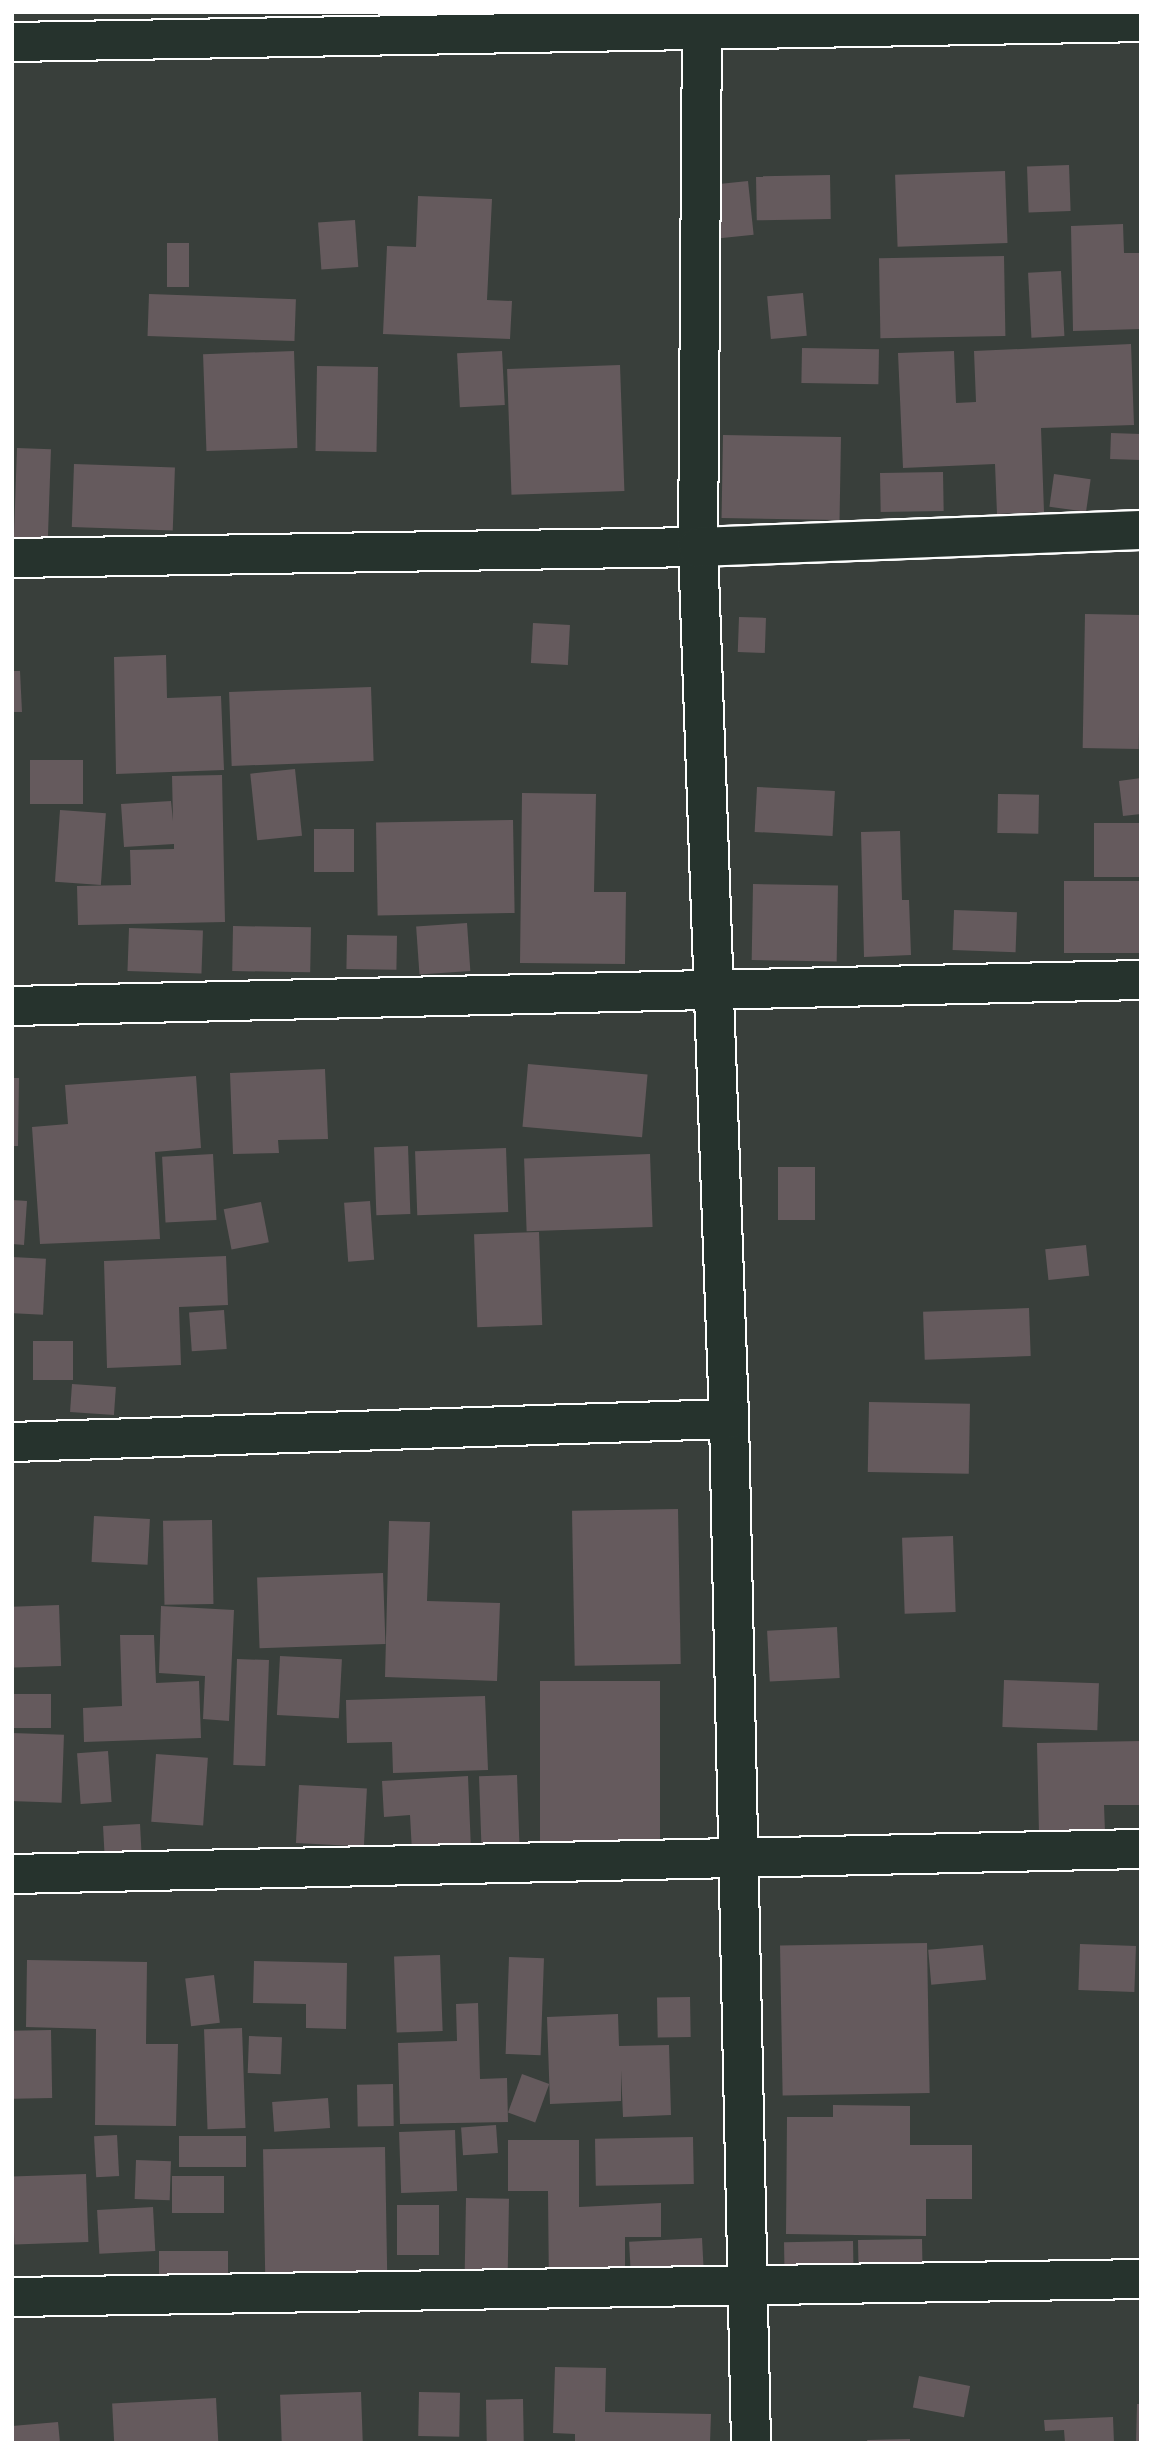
<!DOCTYPE html>
<html>
<head>
<meta charset="utf-8">
<style>
  body { margin:0 }
  #map { position:relative; width:1153px; height:2455px; overflow:hidden; background:#393f3b; font-family:Sriracha,sans-serif }
  div>[style] { position:absolute }
  .building>* { inset:0; background:#655a5d; transform-origin:0 0 }
  .roads { filter:drop-shadow(2px 0 #fff) drop-shadow(-2px 0 #fff) drop-shadow(0 2px #fff) drop-shadow(0 -2px #fff) }
  .minor>* { height:38px; margin:-19px; padding:0 19px; transform-origin:19px; border-radius:19px; background:#26332d }
  .tertiary>* { height:38px; margin:-19px; padding:0 19px; transform-origin:19px; border-radius:19px; background:#26332d }
  span { translate:-50% -50%; white-space:nowrap; text-align:center; line-height:1.15; -webkit-text-stroke:6px #26332d; paint-order:stroke }
  .frame { position:absolute; inset:0; border:14px solid #fff; pointer-events:none }
</style>
</head>
<body>
<div id="map">
  <div class="building">
    <i style="left:1069px;top:165px;width:46px;height:42px;rotate:88deg"></i>
    <i style="left:1005px;top:171px;width:72px;height:110px;rotate:88deg"></i>
    <i style="left:830px;top:175px;width:44px;height:74px;rotate:89deg"></i>
    <i style="left:748px;top:181px;width:54px;height:34px;rotate:84deg"></i>
    <i style="clip-path:polygon(418px 196px,492px 199px,487px 300px,512px 301px,510px 339px,383px 334px,387px 246px,416px 247px)"></i>
    <i style="left:355px;top:220px;width:47px;height:37px;rotate:86deg"></i>
    <i style="clip-path:polygon(1123px 224px,1124px 253px,1141px 253px,1141px 329px,1073px 331px,1071px 226px)"></i>
    <i style="left:167px;top:243px;width:22px;height:44px"></i>
    <i style="left:1004px;top:256px;width:80px;height:125px;rotate:89deg"></i>
    <i style="left:1061px;top:271px;width:65px;height:33px;rotate:87deg"></i>
    <i style="left:803px;top:293px;width:43px;height:36px;rotate:85deg"></i>
    <i style="left:149px;top:294px;width:147px;height:42px;rotate:2deg"></i>
    <i style="clip-path:polygon(1131px 344px,1134px 425px,1041px 428px,1044px 512px,997px 514px,995px 464px,903px 468px,898px 353px,954px 351px,956px 403px,976px 402px,974px 351px)"></i>
    <i style="left:802px;top:348px;width:77px;height:35px;rotate:1deg"></i>
    <i style="left:294px;top:351px;width:97px;height:91px;rotate:88deg"></i>
    <i style="left:502px;top:351px;width:54px;height:45px;rotate:87deg"></i>
    <i style="left:620px;top:365px;width:126px;height:113px;rotate:88deg"></i>
    <i style="left:317px;top:366px;width:61px;height:85px;rotate:1deg"></i>
    <i style="left:1111px;top:433px;width:30px;height:26px;rotate:2deg"></i>
    <i style="left:723px;top:435px;width:118px;height:83px;rotate:1deg"></i>
    <i style="left:17px;top:448px;width:34px;height:92px;rotate:2deg"></i>
    <i style="left:74px;top:464px;width:101px;height:63px;rotate:2deg"></i>
    <i style="left:943px;top:472px;width:39px;height:63px;rotate:89deg"></i>
    <i style="left:1054px;top:474px;width:37px;height:33px;rotate:8deg"></i>
    <i style="left:1085px;top:614px;width:56px;height:134px;rotate:1deg"></i>
    <i style="left:739px;top:617px;width:27px;height:35px;rotate:2deg"></i>
    <i style="left:533px;top:623px;width:37px;height:40px;rotate:3deg"></i>
    <i style="clip-path:polygon(166px 655px,167px 698px,221px 696px,224px 770px,116px 774px,114px 657px)"></i>
    <i style="clip-path:polygon(12px 671px,20px 671px,22px 712px,12px 712px)"></i>
    <i style="left:371px;top:687px;width:74px;height:142px;rotate:88deg"></i>
    <i style="left:83px;top:760px;width:44px;height:53px;rotate:90deg"></i>
    <i style="left:295px;top:769px;width:67px;height:45px;rotate:84deg"></i>
    <i style="clip-path:polygon(222px 775px,225px 922px,78px 925px,77px 886px,131px 885px,130px 850px,174px 849px,174px 844px,124px 847px,121px 804px,171px 801px,173px 821px,172px 776px)"></i>
    <i style="clip-path:polygon(1141px 778px,1141px 814px,1123px 816px,1119px 781px)"></i>
    <i style="left:757px;top:787px;width:78px;height:45px;rotate:3deg"></i>
    <i style="clip-path:polygon(522px 793px,596px 794px,594px 892px,626px 892px,625px 964px,520px 963px)"></i>
    <i style="left:998px;top:794px;width:41px;height:39px;rotate:1deg"></i>
    <i style="left:60px;top:810px;width:46px;height:72px;rotate:4deg"></i>
    <i style="left:513px;top:820px;width:93px;height:137px;rotate:89deg"></i>
    <i style="left:1141px;top:823px;width:54px;height:47px;rotate:90deg"></i>
    <i style="left:354px;top:829px;width:43px;height:40px;rotate:90deg"></i>
    <i style="clip-path:polygon(900px 831px,902px 900px,909px 900px,911px 955px,864px 957px,861px 832px)"></i>
    <i style="left:1141px;top:881px;width:72px;height:77px;rotate:90deg"></i>
    <i style="left:753px;top:884px;width:85px;height:76px;rotate:1deg"></i>
    <i style="left:954px;top:910px;width:63px;height:40px;rotate:2deg"></i>
    <i style="left:467px;top:923px;width:48px;height:51px;rotate:86deg"></i>
    <i style="left:233px;top:926px;width:78px;height:45px;rotate:1deg"></i>
    <i style="left:129px;top:928px;width:74px;height:43px;rotate:2deg"></i>
    <i style="left:347px;top:935px;width:50px;height:34px;rotate:1deg"></i>
    <i style="left:528px;top:1064px;width:120px;height:63px;rotate:5deg"></i>
    <i style="clip-path:polygon(325px 1069px,328px 1139px,278px 1140px,279px 1153px,233px 1154px,230px 1073px)"></i>
    <i style="clip-path:polygon(196px 1076px,201px 1148px,155px 1152px,160px 1239px,40px 1244px,32px 1127px,68px 1124px,65px 1085px)"></i>
    <i style="clip-path:polygon(12px 1078px,19px 1078px,18px 1146px,12px 1146px)"></i>
    <i style="left:408px;top:1146px;width:68px;height:34px;rotate:88deg"></i>
    <i style="left:506px;top:1148px;width:64px;height:91px;rotate:88deg"></i>
    <i style="left:213px;top:1154px;width:66px;height:51px;rotate:87deg"></i>
    <i style="left:650px;top:1154px;width:73px;height:126px;rotate:88deg"></i>
    <i style="left:778px;top:1167px;width:37px;height:53px"></i>
    <i style="clip-path:polygon(12px 1200px,27px 1201px,24px 1245px,12px 1244px)"></i>
    <i style="left:370px;top:1201px;width:59px;height:26px;rotate:86deg"></i>
    <i style="left:261px;top:1202px;width:41px;height:38px;rotate:79deg"></i>
    <i style="left:539px;top:1232px;width:93px;height:65px;rotate:88deg"></i>
    <i style="left:1086px;top:1245px;width:31px;height:41px;rotate:84deg"></i>
    <i style="clip-path:polygon(226px 1256px,228px 1305px,179px 1307px,181px 1365px,107px 1368px,104px 1261px)"></i>
    <i style="left:12px;top:1257px;width:34px;height:56px;rotate:3deg"></i>
    <i style="left:1029px;top:1308px;width:48px;height:106px;rotate:88deg"></i>
    <i style="left:224px;top:1310px;width:39px;height:35px;rotate:86deg"></i>
    <i style="left:33px;top:1341px;width:40px;height:39px"></i>
    <i style="left:72px;top:1384px;width:44px;height:28px;rotate:4deg"></i>
    <i style="left:869px;top:1402px;width:101px;height:70px;rotate:1deg"></i>
    <i style="left:678px;top:1509px;width:155px;height:106px;rotate:89deg"></i>
    <i style="left:94px;top:1516px;width:56px;height:46px;rotate:3deg"></i>
    <i style="left:212px;top:1520px;width:84px;height:49px;rotate:89deg"></i>
    <i style="clip-path:polygon(389px 1521px,430px 1522px,427px 1601px,500px 1603px,497px 1681px,385px 1677px)"></i>
    <i style="left:953px;top:1536px;width:76px;height:51px;rotate:88deg"></i>
    <i style="left:383px;top:1573px;width:71px;height:126px;rotate:88deg"></i>
    <i style="left:59px;top:1605px;width:61px;height:47px;rotate:88deg"></i>
    <i style="clip-path:polygon(161px 1606px,234px 1610px,229px 1721px,203px 1719px,205px 1676px,159px 1673px)"></i>
    <i style="left:837px;top:1627px;width:51px;height:70px;rotate:87deg"></i>
    <i style="clip-path:polygon(120px 1635px,154px 1635px,156px 1683px,199px 1681px,201px 1738px,84px 1742px,83px 1708px,122px 1706px)"></i>
    <i style="left:280px;top:1656px;width:62px;height:59px;rotate:3deg"></i>
    <i style="left:237px;top:1659px;width:32px;height:106px;rotate:2deg"></i>
    <i style="left:1004px;top:1680px;width:95px;height:47px;rotate:2deg"></i>
    <i style="left:540px;top:1681px;width:120px;height:163px"></i>
    <i style="left:51px;top:1694px;width:34px;height:39px;rotate:90deg"></i>
    <i style="clip-path:polygon(485px 1696px,488px 1770px,393px 1773px,392px 1742px,347px 1743px,346px 1700px)"></i>
    <i style="left:12px;top:1733px;width:52px;height:68px;rotate:2deg"></i>
    <i style="clip-path:polygon(1141px 1741px,1141px 1805px,1104px 1805px,1105px 1832px,1039px 1834px,1037px 1743px)"></i>
    <i style="left:108px;top:1751px;width:51px;height:31px;rotate:86deg"></i>
    <i style="left:156px;top:1754px;width:52px;height:68px;rotate:4deg"></i>
    <i style="left:517px;top:1775px;width:73px;height:38px;rotate:88deg"></i>
    <i style="clip-path:polygon(468px 1776px,471px 1850px,412px 1852px,410px 1815px,384px 1817px,382px 1781px)"></i>
    <i style="left:299px;top:1785px;width:68px;height:58px;rotate:3deg"></i>
    <i style="left:140px;top:1824px;width:35px;height:37px;rotate:87deg"></i>
    <i style="left:927px;top:1943px;width:150px;height:147px;rotate:89deg"></i>
    <i style="left:1080px;top:1944px;width:56px;height:46px;rotate:2deg"></i>
    <i style="left:983px;top:1945px;width:35px;height:55px;rotate:85deg"></i>
    <i style="left:440px;top:1955px;width:76px;height:46px;rotate:88deg"></i>
    <i style="left:509px;top:1957px;width:35px;height:97px;rotate:2deg"></i>
    <i style="clip-path:polygon(27px 1960px,147px 1962px,146px 2044px,178px 2044px,176px 2126px,95px 2125px,96px 2029px,26px 2027px)"></i>
    <i style="clip-path:polygon(254px 1961px,347px 1963px,346px 2029px,306px 2028px,306px 2004px,253px 2003px)"></i>
    <i style="left:214px;top:1975px;width:48px;height:29px;rotate:83deg"></i>
    <i style="left:690px;top:1997px;width:40px;height:33px;rotate:89deg"></i>
    <i style="clip-path:polygon(478px 2003px,480px 2079px,507px 2078px,508px 2122px,400px 2124px,398px 2043px,457px 2041px,456px 2004px)"></i>
    <i style="clip-path:polygon(618px 2014px,619px 2046px,669px 2045px,671px 2115px,623px 2117px,621px 2070px,621px 2101px,550px 2104px,547px 2017px)"></i>
    <i style="left:242px;top:2028px;width:100px;height:38px;rotate:88deg"></i>
    <i style="left:51px;top:2030px;width:68px;height:39px;rotate:89deg"></i>
    <i style="left:249px;top:2036px;width:33px;height:37px;rotate:2deg"></i>
    <i style="left:522px;top:2074px;width:29px;height:41px;rotate:20deg"></i>
    <i style="left:393px;top:2084px;width:42px;height:36px;rotate:89deg"></i>
    <i style="left:328px;top:2098px;width:30px;height:56px;rotate:86deg"></i>
    <i style="clip-path:polygon(833px 2105px,910px 2106px,910px 2145px,972px 2145px,972px 2199px,926px 2199px,926px 2236px,786px 2234px,787px 2117px,833px 2117px)"></i>
    <i style="left:496px;top:2125px;width:28px;height:35px;rotate:86deg"></i>
    <i style="left:455px;top:2130px;width:61px;height:56px;rotate:88deg"></i>
    <i style="left:117px;top:2135px;width:41px;height:23px;rotate:87deg"></i>
    <i style="left:246px;top:2136px;width:31px;height:67px;rotate:90deg"></i>
    <i style="left:693px;top:2137px;width:47px;height:98px;rotate:89deg"></i>
    <i style="clip-path:polygon(508px 2140px,579px 2140px,579px 2207px,661px 2203px,661px 2237px,625px 2237px,625px 2292px,549px 2292px,548px 2191px,508px 2191px)"></i>
    <i style="left:385px;top:2147px;width:126px;height:122px;rotate:89deg"></i>
    <i style="left:136px;top:2160px;width:35px;height:39px;rotate:2deg"></i>
    <i style="left:86px;top:2174px;width:68px;height:74px;rotate:88deg"></i>
    <i style="left:172px;top:2176px;width:52px;height:37px"></i>
    <i style="left:466px;top:2198px;width:43px;height:94px;rotate:1deg"></i>
    <i style="left:397px;top:2205px;width:42px;height:50px"></i>
    <i style="left:153px;top:2207px;width:44px;height:56px;rotate:87deg"></i>
    <i style="left:702px;top:2238px;width:51px;height:73px;rotate:87deg"></i>
    <i style="left:922px;top:2239px;width:42px;height:64px;rotate:89deg"></i>
    <i style="left:853px;top:2241px;width:42px;height:69px;rotate:89deg"></i>
    <i style="left:159px;top:2251px;width:69px;height:47px"></i>
    <i style="clip-path:polygon(555px 2367px,606px 2368px,605px 2412px,711px 2414px,710px 2443px,575px 2443px,575px 2434px,553px 2433px)"></i>
    <i style="left:919px;top:2376px;width:52px;height:32px;rotate:11deg"></i>
    <i style="left:361px;top:2392px;width:51px;height:81px;rotate:88deg"></i>
    <i style="left:419px;top:2392px;width:41px;height:44px;rotate:1deg"></i>
    <i style="left:216px;top:2398px;width:45px;height:104px;rotate:87deg"></i>
    <i style="left:523px;top:2399px;width:44px;height:37px;rotate:89deg"></i>
    <i style="clip-path:polygon(1137px 2404px,1141px 2404px,1141px 2443px,1136px 2443px)"></i>
    <i style="clip-path:polygon(1113px 2417px,1114px 2443px,1065px 2443px,1064px 2430px,1045px 2431px,1044px 2420px)"></i>
    <i style="clip-path:polygon(58px 2422px,60px 2443px,12px 2443px,12px 2426px)"></i>
    <i style="clip-path:polygon(910px 2439px,910px 2443px,868px 2443px,867px 2440px)"></i>
  </div>
  <div class="roads">
    <div class="minor">
      <i style="left:702px;top:26px;width:521px;rotate:90.44deg"></i>
      <i style="left:698px;top:547px;width:873px;rotate:87.96deg"></i>
      <i style="left:729px;top:1419px;width:1024px;rotate:88.77deg"></i>
      <i style="left:12px;top:558px;width:686px;rotate:-0.92deg"></i>
      <i style="left:698px;top:547px;width:443px;rotate:-2.2deg"></i>
      <i style="left:12px;top:1006px;width:1129px;rotate:-1.32deg"></i>
      <i style="left:12px;top:1442px;width:717px;rotate:-1.84deg"></i>
      <i style="left:12px;top:1874px;width:1129px;rotate:-1.27deg"></i>
      <i style="left:12px;top:2297px;width:1129px;rotate:-0.91deg"></i>
    </div>
    <div class="tertiary">
      <i style="left:12px;top:42px;width:1129px;rotate:-1.01deg"></i>
    </div>
  </div>
  <div class="frame"></div>
</div>
</body>
</html>
